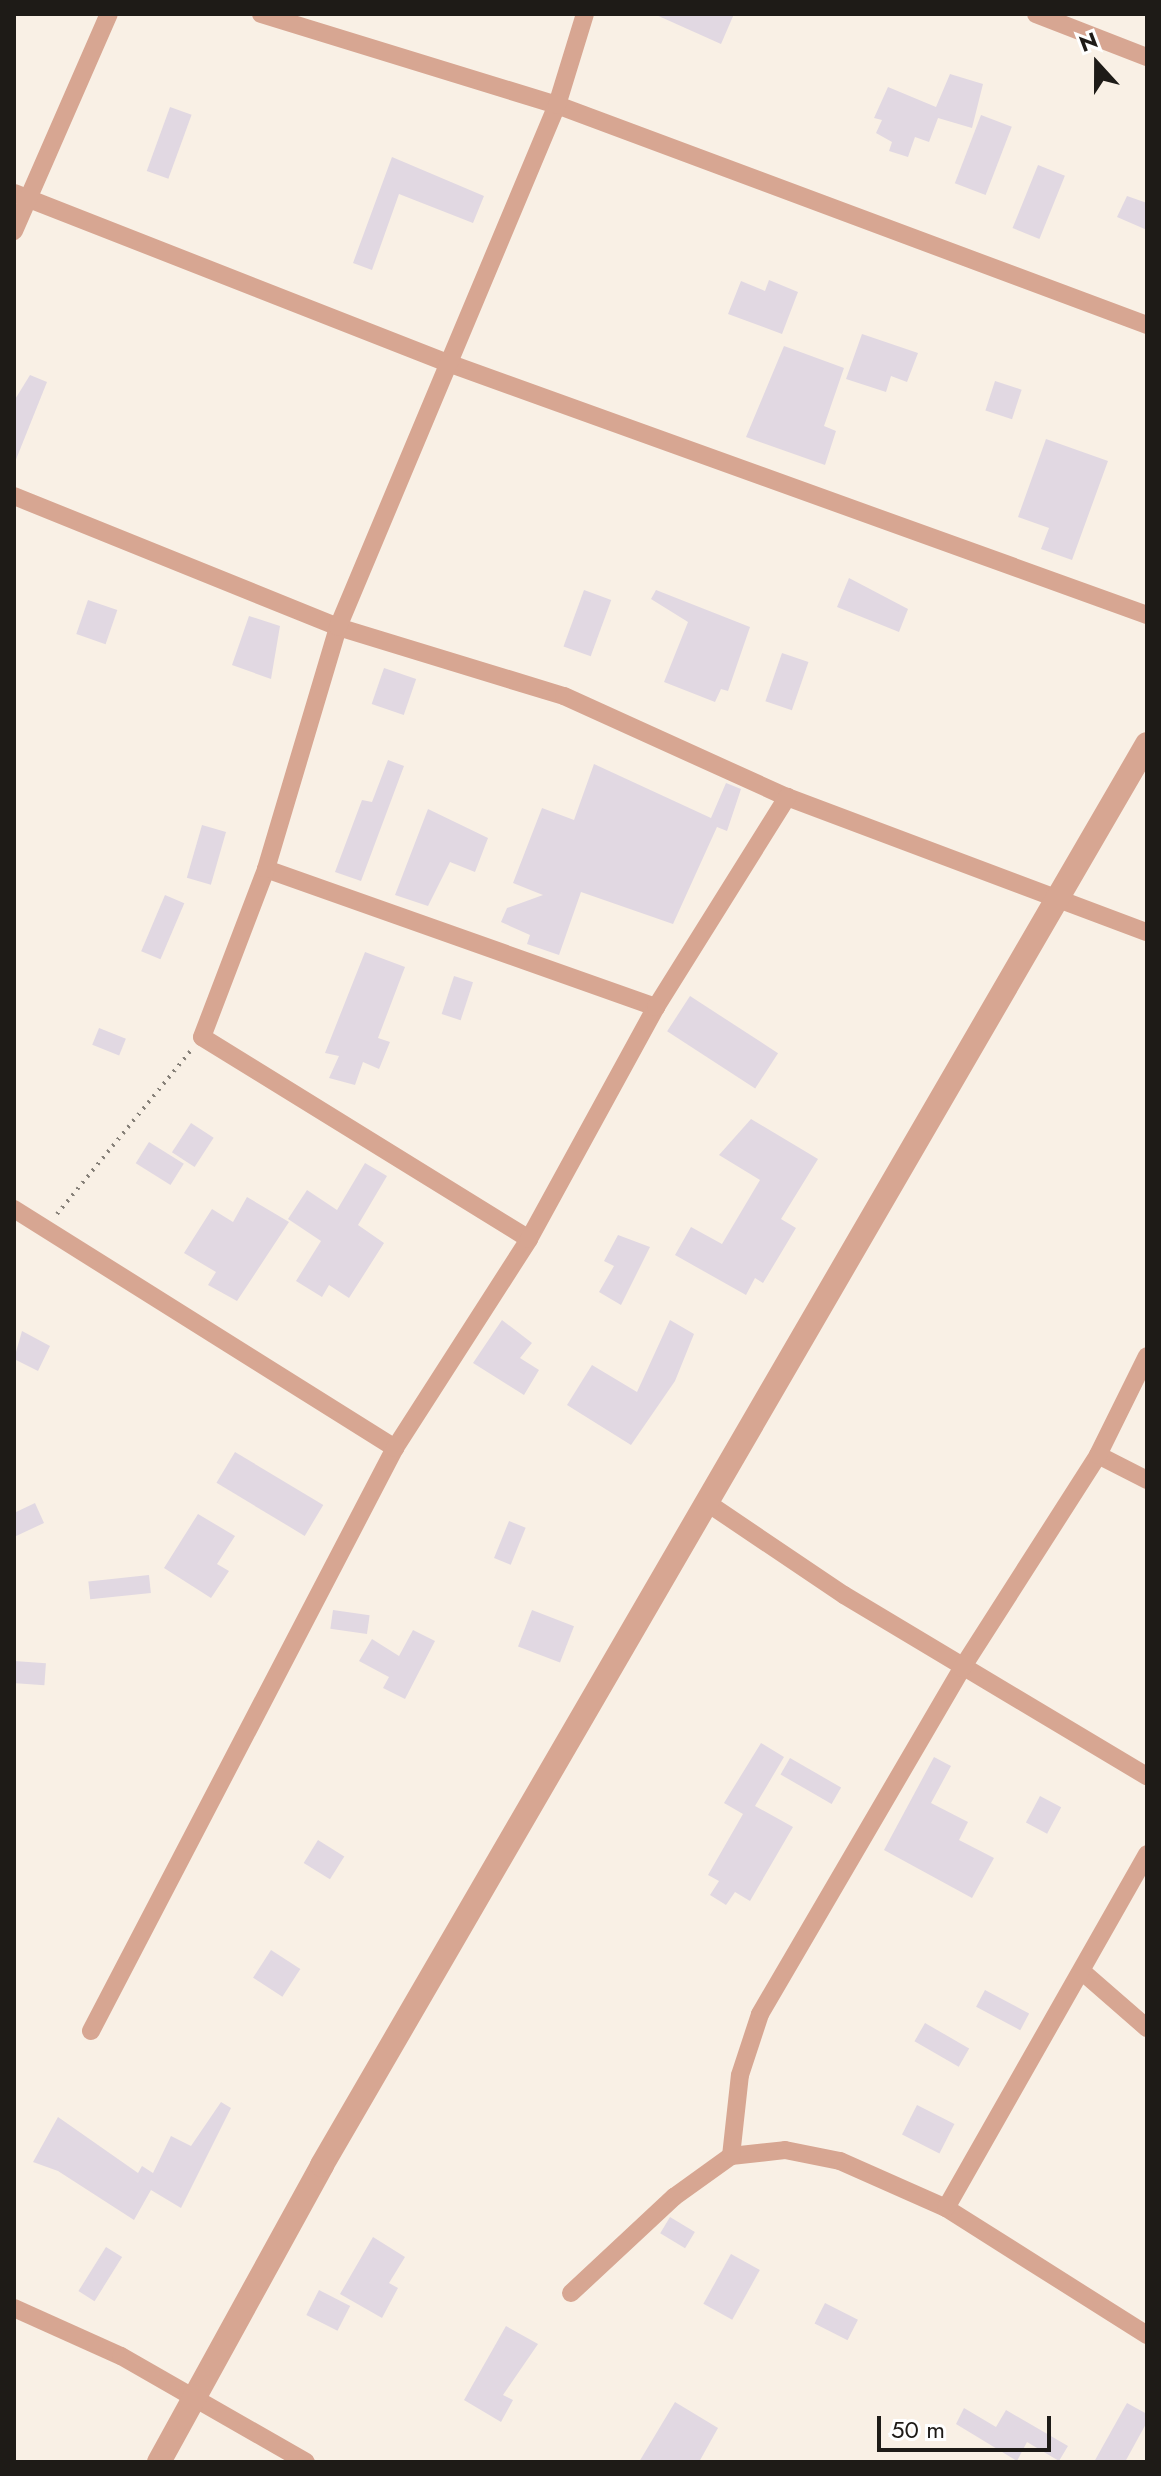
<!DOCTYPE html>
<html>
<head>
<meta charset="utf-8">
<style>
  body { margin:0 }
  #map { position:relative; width:1161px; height:2476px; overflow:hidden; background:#f9f0e5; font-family:Jost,sans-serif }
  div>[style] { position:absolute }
  .building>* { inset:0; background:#e1d8e2; transform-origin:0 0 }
  .path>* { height:4px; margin-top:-2px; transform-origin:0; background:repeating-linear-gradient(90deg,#868078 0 2px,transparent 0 8px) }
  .minor>* { height:18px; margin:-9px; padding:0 9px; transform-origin:9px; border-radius:9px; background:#d7a692 }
  .tertiary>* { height:24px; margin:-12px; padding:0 12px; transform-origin:12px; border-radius:12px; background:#d7a692 }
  span { translate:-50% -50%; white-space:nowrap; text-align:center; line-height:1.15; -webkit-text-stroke:7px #fff; paint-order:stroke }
  .frame { position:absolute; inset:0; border:16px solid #1e1b17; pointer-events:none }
  .north { position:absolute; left:1057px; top:24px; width:80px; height:80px; -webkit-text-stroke:6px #fff; paint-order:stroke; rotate:339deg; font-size:22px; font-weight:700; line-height:32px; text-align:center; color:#1e1b17 }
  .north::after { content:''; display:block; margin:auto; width:28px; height:36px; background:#1e1b17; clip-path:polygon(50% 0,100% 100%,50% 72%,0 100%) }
  .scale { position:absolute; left:877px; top:2416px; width:174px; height:36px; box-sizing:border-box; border:4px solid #1e1b17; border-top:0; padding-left:10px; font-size:24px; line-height:28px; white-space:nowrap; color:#1e1b17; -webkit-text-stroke:6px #fff; paint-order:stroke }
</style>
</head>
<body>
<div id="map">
  <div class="building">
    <i style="clip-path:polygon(654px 14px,734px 14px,721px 44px)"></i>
    <i style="clip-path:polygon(950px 74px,983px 84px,972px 128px,938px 118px,929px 142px,915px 137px,908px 157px,889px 151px,892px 142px,876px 133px,882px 120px,874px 118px,888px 87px,936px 107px)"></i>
    <i style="left:170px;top:107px;width:23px;height:68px;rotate:20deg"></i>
    <i style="left:981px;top:115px;width:33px;height:73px;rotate:21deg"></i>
    <i style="clip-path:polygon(392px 157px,484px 196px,473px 223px,399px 194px,372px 270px,353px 263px)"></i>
    <i style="left:1038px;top:165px;width:29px;height:68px;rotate:22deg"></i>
    <i style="clip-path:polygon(1127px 196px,1147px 203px,1147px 230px,1117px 217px)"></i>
    <i style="clip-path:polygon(769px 280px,798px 292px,782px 334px,728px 314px,741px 281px,765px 291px)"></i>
    <i style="clip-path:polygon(862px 334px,918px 353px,907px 382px,891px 376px,886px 392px,846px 379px)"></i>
    <i style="clip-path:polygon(784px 346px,844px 368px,824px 426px,836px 431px,825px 465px,746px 437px)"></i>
    <i style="clip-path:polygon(30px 375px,47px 382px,15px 462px,14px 401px)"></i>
    <i style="left:995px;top:381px;width:28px;height:31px;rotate:18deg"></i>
    <i style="clip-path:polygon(1046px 439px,1108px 461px,1072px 560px,1041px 549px,1049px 528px,1018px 517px)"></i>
    <i style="clip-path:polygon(849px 578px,908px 609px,899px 632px,837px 607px)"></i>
    <i style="left:584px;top:590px;width:29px;height:60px;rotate:20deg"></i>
    <i style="clip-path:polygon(656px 590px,750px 627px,728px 691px,721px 689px,715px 702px,664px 682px,688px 622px,651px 599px)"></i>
    <i style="left:88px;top:600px;width:31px;height:36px;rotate:19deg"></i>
    <i style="clip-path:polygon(249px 616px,280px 626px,271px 679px,232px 665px)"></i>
    <i style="left:782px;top:653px;width:28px;height:51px;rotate:19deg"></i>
    <i style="left:384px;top:668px;width:34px;height:38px;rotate:19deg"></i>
    <i style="clip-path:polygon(388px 760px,404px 766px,361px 881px,335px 872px,362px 800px,372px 802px)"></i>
    <i style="clip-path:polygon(594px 764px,711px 818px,726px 783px,741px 789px,727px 831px,717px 827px,673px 924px,581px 892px,559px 955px,527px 944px,530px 935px,501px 922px,507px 908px,543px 895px,513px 883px,542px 808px,574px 820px)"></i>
    <i style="clip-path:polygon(428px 809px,488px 838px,475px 872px,450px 862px,428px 906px,395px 895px)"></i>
    <i style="left:202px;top:825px;width:25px;height:55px;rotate:16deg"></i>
    <i style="left:165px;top:895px;width:21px;height:61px;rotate:23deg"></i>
    <i style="clip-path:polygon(365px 952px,405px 967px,378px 1038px,390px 1042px,379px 1069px,363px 1062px,355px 1085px,329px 1078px,339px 1056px,325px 1053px)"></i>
    <i style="left:454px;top:976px;width:20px;height:40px;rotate:18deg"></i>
    <i style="left:690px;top:996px;width:105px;height:42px;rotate:33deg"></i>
    <i style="left:99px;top:1028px;width:29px;height:18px;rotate:22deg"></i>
    <i style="clip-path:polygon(751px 1119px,818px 1159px,781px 1219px,796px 1228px,763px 1283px,755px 1278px,746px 1295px,675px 1255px,691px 1227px,722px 1244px,760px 1180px,719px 1155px)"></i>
    <i style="left:191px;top:1123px;width:27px;height:35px;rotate:33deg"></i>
    <i style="left:149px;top:1142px;width:41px;height:25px;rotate:32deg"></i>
    <i style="clip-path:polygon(365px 1163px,387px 1176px,358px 1225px,384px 1243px,349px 1298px,329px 1285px,322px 1297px,296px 1281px,321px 1241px,288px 1219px,307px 1190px,337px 1210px)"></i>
    <i style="clip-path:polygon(247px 1197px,289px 1222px,237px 1301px,208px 1285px,216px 1272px,184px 1253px,212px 1209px,233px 1222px)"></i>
    <i style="clip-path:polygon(618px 1235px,650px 1247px,621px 1305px,599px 1292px,614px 1266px,604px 1261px)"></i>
    <i style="clip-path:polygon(502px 1320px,532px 1343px,520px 1358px,539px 1370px,524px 1395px,473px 1363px)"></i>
    <i style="clip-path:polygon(670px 1320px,694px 1334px,675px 1381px,631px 1445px,567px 1405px,592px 1365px,637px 1392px)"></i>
    <i style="clip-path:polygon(22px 1331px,50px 1346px,38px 1371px,14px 1359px)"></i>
    <i style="left:235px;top:1452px;width:103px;height:36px;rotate:31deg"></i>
    <i style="clip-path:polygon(35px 1503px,44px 1523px,14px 1537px,14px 1513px)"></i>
    <i style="clip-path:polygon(198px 1514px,235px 1536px,217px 1564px,229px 1571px,211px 1598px,164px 1568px)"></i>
    <i style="left:509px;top:1521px;width:18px;height:40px;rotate:22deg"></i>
    <i style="left:149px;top:1575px;width:18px;height:61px;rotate:84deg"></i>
    <i style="left:333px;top:1610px;width:37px;height:19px;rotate:8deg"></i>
    <i style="left:532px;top:1610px;width:45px;height:39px;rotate:21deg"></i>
    <i style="clip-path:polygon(413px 1630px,435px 1641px,405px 1699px,383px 1688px,389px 1677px,359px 1661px,372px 1639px,399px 1656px)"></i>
    <i style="left:14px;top:1661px;width:32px;height:22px;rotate:4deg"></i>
    <i style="clip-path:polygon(761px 1743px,784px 1757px,755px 1806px,793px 1827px,750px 1901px,735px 1892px,726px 1905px,710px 1895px,719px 1881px,708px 1875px,743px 1814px,724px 1803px)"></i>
    <i style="clip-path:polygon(934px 1757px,951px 1766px,931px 1803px,968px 1822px,959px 1840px,994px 1858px,972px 1898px,884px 1850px)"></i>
    <i style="left:790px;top:1758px;width:59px;height:19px;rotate:30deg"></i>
    <i style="left:1040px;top:1796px;width:24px;height:30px;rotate:28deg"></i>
    <i style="left:318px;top:1840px;width:31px;height:27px;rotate:32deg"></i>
    <i style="left:271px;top:1950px;width:35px;height:33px;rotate:33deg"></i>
    <i style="left:985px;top:1990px;width:50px;height:19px;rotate:28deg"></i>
    <i style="left:925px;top:2023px;width:51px;height:21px;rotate:30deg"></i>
    <i style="clip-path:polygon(221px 2102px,231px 2108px,181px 2208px,151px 2190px,134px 2220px,58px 2171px,33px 2162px,58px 2117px,138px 2173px,142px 2166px,153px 2173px,171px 2136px,191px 2146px)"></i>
    <i style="left:917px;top:2105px;width:42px;height:33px;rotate:27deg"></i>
    <i style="left:670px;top:2217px;width:29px;height:19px;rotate:31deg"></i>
    <i style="clip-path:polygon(373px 2237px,405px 2257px,389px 2283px,398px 2288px,382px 2318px,340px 2294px)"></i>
    <i style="left:106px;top:2247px;width:19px;height:52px;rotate:32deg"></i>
    <i style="left:731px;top:2254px;width:33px;height:57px;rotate:29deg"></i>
    <i style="left:319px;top:2290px;width:35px;height:28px;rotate:27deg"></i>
    <i style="left:825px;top:2303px;width:37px;height:23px;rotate:27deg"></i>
    <i style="clip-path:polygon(506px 2326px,538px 2344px,503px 2395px,513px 2400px,501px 2422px,464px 2400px)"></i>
    <i style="clip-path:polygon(675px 2402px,718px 2428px,699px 2462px,639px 2462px)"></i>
    <i style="clip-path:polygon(1127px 2403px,1147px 2414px,1147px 2422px,1125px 2462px,1094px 2462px)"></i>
    <i style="clip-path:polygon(964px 2408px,996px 2427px,1006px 2410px,1068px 2446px,1059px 2461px,1027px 2442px,1017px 2461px,956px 2424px)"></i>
  </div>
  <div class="path">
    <i style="left:57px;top:1214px;width:212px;rotate:-50.7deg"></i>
  </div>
  <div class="minor">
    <i style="left:261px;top:14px;width:310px;rotate:17.1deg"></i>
    <i style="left:557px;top:105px;width:630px;rotate:20.45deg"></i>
    <i style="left:1036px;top:14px;width:119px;rotate:21.2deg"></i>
    <i style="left:14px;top:193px;width:466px;rotate:21.4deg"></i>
    <i style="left:448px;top:363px;width:743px;rotate:19.82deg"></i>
    <i style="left:14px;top:231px;width:237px;rotate:-66.4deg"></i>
    <i style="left:14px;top:496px;width:349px;rotate:22deg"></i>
    <i style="left:338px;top:627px;width:236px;rotate:17deg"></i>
    <i style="left:564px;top:696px;width:245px;rotate:24.4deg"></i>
    <i style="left:787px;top:797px;width:384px;rotate:20.6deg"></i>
    <i style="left:266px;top:869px;width:414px;rotate:19.5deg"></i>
    <i style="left:14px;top:1209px;width:450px;rotate:32.1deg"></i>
    <i style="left:529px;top:1239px;width:384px;rotate:-148.3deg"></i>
    <i style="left:202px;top:1037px;width:180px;rotate:-69.1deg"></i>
    <i style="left:266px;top:869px;width:252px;rotate:-73.4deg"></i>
    <i style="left:338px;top:627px;width:566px;rotate:-67.24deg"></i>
    <i style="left:557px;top:105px;width:95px;rotate:-72.9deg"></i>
    <i style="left:1098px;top:1455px;width:55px;rotate:27deg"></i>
    <i style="left:709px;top:1504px;width:163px;rotate:34deg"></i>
    <i style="left:844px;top:1595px;width:353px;rotate:30.9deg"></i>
    <i style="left:1085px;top:1974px;width:82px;rotate:41.1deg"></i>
    <i style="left:91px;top:2031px;width:657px;rotate:-62.46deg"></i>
    <i style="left:395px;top:1448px;width:248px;rotate:-57.3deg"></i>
    <i style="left:529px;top:1239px;width:264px;rotate:-61.3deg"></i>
    <i style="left:656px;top:1007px;width:248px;rotate:-58deg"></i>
    <i style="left:731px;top:2156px;width:54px;rotate:-6.3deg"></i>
    <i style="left:785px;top:2150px;width:56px;rotate:11.3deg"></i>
    <i style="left:840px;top:2161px;width:116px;rotate:23.9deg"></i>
    <i style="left:946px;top:2208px;width:238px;rotate:32.3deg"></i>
    <i style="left:946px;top:2208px;width:407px;rotate:-60.4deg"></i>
    <i style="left:571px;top:2293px;width:141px;rotate:-43deg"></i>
    <i style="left:674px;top:2197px;width:70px;rotate:-35.7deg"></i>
    <i style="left:731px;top:2156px;width:81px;rotate:-83.7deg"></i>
    <i style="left:740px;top:2075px;width:64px;rotate:-71.8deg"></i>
    <i style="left:760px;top:2014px;width:401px;rotate:-59.7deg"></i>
    <i style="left:962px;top:1668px;width:253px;rotate:-57.4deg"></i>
    <i style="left:1098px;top:1455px;width:110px;rotate:-63.7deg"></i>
    <i style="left:14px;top:2308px;width:117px;rotate:24.2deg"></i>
    <i style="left:121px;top:2356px;width:213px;rotate:29.8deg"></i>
  </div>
  <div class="tertiary">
    <i style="left:159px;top:2462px;width:339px;rotate:-61.2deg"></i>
    <i style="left:322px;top:2165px;width:1643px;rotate:-59.86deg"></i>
  </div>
  <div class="frame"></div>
  <div class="north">N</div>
  <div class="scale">50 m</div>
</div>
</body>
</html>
